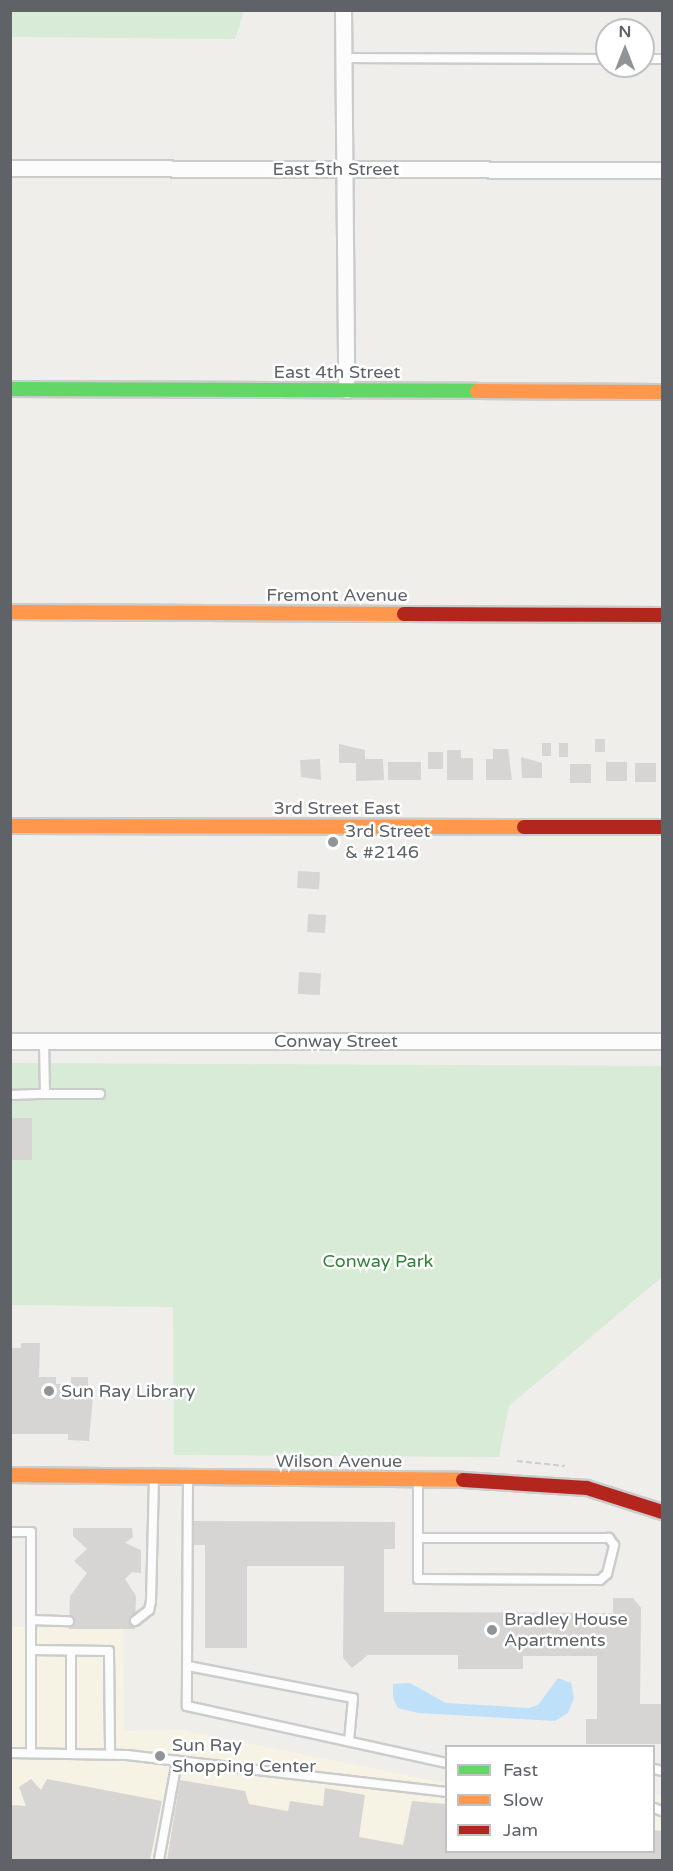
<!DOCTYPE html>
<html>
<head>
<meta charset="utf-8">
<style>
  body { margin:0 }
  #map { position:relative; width:673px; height:1871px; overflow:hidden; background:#efeeea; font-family:"Varela Round",sans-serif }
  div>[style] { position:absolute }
  .commercial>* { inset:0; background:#f7f3e4 }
  .green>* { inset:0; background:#d8ebd6 }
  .water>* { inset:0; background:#bfe0f9 }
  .building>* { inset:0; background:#d6d5d3; transform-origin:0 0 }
  .path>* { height:2px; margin-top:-1px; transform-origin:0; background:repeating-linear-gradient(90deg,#cacfcc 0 6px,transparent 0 9px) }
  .roads { filter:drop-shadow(2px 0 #cbcccc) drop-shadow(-2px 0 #cbcccc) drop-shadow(0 2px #cbcccc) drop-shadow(0 -2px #cbcccc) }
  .lane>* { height:8px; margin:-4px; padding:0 4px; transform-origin:4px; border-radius:4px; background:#fdfcfc }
  .street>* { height:15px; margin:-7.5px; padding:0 7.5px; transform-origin:7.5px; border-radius:7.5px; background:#fdfcfc }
  .fast>* { height:14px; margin:-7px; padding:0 7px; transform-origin:7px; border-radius:7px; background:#63d668 }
  .slow>* { height:14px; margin:-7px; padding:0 7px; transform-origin:7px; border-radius:7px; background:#ff974d }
  .jam>* { height:14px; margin:-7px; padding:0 7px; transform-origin:7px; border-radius:7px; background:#b3261e }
  .dots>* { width:16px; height:16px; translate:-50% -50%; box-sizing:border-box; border:3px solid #fff; border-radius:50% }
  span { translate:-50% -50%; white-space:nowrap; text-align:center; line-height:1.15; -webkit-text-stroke:5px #fff; paint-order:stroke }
  .street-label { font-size:18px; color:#5f6368 }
  .poi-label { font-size:18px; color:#5f6368 }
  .left { translate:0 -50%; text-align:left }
  .park-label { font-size:18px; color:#348238 }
  .frame { position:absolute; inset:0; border:12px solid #5f6368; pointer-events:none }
  .legend { position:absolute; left:445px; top:1745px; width:210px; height:108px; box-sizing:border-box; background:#fff; border:2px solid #bfc1c3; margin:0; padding:8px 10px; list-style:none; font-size:18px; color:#5f6368 }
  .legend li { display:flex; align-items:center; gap:12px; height:30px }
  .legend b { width:30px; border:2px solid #bfc1c3 }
  .north { position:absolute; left:595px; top:18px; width:60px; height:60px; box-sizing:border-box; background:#fff; border:2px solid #bfc1c3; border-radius:50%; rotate:0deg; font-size:16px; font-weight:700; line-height:24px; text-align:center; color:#5f6368 }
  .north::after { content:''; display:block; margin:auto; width:21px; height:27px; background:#919496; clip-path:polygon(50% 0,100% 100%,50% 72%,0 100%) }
</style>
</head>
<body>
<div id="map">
  <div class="commercial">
    <i style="clip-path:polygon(11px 1627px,123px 1628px,124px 1731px,182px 1730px,446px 1783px,446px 1852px,654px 1852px,654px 1794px,662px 1796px,662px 1860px,11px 1860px)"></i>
  </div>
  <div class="green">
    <i style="clip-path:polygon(11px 10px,244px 10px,244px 11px,235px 39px,11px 37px)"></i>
    <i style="clip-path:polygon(11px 1063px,662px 1066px,662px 1277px,509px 1406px,499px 1457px,174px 1455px,173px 1307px,11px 1305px)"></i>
  </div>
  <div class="water">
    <i style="clip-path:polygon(558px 1678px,571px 1683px,574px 1698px,568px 1713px,555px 1721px,418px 1713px,398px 1708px,393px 1698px,393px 1684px,410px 1683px,446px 1703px,529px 1708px,538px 1705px)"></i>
  </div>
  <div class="building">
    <i style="left:595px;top:739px;width:10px;height:13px"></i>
    <i style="left:542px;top:743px;width:9px;height:13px"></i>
    <i style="left:559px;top:743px;width:9px;height:14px"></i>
    <i style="clip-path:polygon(339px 744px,365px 750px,365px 759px,383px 759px,384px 780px,356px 781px,356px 763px,339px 763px)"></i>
    <i style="clip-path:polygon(493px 749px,508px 749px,512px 780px,486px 780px,486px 759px,493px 759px)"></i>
    <i style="clip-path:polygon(447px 750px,461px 750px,461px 758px,473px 758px,473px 780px,447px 780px)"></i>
    <i style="left:428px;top:752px;width:15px;height:17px"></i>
    <i style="clip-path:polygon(521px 757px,542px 763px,542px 778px,522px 778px)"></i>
    <i style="clip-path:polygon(320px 759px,321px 780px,301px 777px,300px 760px)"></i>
    <i style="left:388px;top:762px;width:33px;height:18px"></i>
    <i style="left:606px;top:762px;width:21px;height:19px"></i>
    <i style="left:635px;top:763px;width:21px;height:19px"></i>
    <i style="left:570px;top:764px;width:21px;height:19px"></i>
    <i style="left:298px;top:871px;width:22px;height:17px;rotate:3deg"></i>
    <i style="left:308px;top:914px;width:18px;height:18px;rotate:3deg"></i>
    <i style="left:299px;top:972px;width:22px;height:22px;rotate:3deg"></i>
    <i style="left:10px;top:1118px;width:22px;height:42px"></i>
    <i style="clip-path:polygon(21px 1343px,40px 1343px,39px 1377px,56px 1377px,56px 1384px,71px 1384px,71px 1377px,88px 1377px,88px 1397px,93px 1397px,89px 1441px,68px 1440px,68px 1434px,10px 1434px,10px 1348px,21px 1348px)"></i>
    <i style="clip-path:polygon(193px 1521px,395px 1522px,395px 1549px,384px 1549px,384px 1612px,613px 1613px,613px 1598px,633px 1598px,641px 1608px,640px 1704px,662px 1704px,662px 1744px,586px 1744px,586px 1719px,597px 1719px,597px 1656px,523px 1656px,523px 1669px,458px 1669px,458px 1655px,368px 1655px,352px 1668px,343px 1658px,344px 1566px,247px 1566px,247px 1648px,205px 1648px,205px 1545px,193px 1545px)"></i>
    <i style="clip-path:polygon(73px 1528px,132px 1528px,133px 1537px,125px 1543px,141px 1550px,141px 1573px,132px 1572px,125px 1579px,136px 1596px,135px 1629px,69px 1629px,70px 1596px,87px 1573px,74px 1561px,87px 1549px,73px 1536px)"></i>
    <i style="clip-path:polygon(31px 1779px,41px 1790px,47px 1779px,162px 1801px,150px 1860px,10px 1860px,10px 1805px,26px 1806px,19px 1787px)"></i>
    <i style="clip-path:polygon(180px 1780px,245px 1791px,249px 1804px,288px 1811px,290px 1801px,323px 1806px,325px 1788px,365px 1795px,359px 1837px,403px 1845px,412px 1801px,446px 1804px,446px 1852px,654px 1852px,654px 1830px,662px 1831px,662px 1860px,167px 1860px)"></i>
  </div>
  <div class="path">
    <i style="left:517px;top:1461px;width:48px;rotate:5.9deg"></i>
  </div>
  <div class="roads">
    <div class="lane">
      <i style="left:344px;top:58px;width:263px;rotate:0.2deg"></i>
      <i style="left:643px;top:59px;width:19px"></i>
      <i style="left:45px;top:1094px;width:55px"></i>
      <i style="left:10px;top:1095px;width:35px;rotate:-2deg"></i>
      <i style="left:45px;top:1094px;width:53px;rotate:-91.1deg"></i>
      <i style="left:188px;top:1478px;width:228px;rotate:90.3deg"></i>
      <i style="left:187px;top:1706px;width:265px;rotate:12.4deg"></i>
      <i style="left:418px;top:1481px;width:98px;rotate:90deg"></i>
      <i style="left:418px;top:1579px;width:182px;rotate:0.3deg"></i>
      <i style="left:600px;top:1580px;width:9px;rotate:-41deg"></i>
      <i style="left:607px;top:1574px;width:30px;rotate:-76deg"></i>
      <i style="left:614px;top:1545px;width:9px;rotate:-126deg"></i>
      <i style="left:609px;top:1538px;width:191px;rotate:180deg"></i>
      <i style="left:10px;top:1532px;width:21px"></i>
      <i style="left:31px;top:1532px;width:221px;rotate:90deg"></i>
      <i style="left:31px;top:1620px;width:38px;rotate:2deg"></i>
      <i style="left:135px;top:1621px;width:18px;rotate:-38deg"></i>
      <i style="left:149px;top:1610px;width:9px;rotate:-77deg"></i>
      <i style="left:151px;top:1601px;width:123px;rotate:-88.6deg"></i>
      <i style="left:31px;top:1650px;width:78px;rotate:0.7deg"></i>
      <i style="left:109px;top:1651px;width:103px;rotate:89.4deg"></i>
      <i style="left:71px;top:1651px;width:103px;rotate:90deg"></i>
      <i style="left:188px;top:1666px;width:168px;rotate:11deg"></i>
      <i style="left:353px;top:1698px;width:43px;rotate:95.3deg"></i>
      <i style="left:10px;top:1753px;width:117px;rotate:1deg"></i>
      <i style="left:127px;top:1755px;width:321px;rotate:6.6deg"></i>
      <i style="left:654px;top:1769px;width:8px;rotate:14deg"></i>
      <i style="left:654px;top:1808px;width:9px;rotate:21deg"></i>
      <i style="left:159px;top:1860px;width:101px;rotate:-79.7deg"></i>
    </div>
    <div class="street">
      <i style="left:343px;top:10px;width:380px;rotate:89.5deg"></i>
      <i style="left:10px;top:168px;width:652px;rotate:0.18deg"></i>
      <i style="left:10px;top:1041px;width:652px"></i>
    </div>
    <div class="fast">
      <i style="left:10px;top:389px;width:467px;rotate:0.2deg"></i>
    </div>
    <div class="slow">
      <i style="left:477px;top:391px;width:185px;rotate:0.3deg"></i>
      <i style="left:10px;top:612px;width:394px;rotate:0.3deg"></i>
      <i style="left:10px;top:826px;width:514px;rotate:0.11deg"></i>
      <i style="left:10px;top:1475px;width:453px;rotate:0.6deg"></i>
    </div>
    <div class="jam">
      <i style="left:404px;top:614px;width:258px;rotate:0.2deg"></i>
      <i style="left:524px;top:827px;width:138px"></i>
      <i style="left:463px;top:1480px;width:124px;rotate:3.7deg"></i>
      <i style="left:587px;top:1488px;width:79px;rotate:17.7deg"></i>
    </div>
  </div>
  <div class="dots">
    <i style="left:333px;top:842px;background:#919496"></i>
    <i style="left:49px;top:1391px;background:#919496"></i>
    <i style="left:492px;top:1630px;background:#919496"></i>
    <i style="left:160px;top:1756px;background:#919496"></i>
  </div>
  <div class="street-label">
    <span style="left:336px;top:169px">East 5th Street</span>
    <span style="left:337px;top:372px">East 4th Street</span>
    <span style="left:337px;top:595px">Fremont Avenue</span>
    <span style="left:337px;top:808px">3rd Street East</span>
    <span style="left:336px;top:1041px">Conway Street</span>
    <span style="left:339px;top:1461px">Wilson Avenue</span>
  </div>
  <div class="poi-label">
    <span class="left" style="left:345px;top:842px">3rd Street<br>&amp; #2146</span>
    <span class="left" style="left:61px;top:1391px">Sun Ray Library</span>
    <span class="left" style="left:504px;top:1630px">Bradley House<br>Apartments</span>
    <span class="left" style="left:172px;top:1756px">Sun Ray<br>Shopping Center</span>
  </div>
  <div class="park-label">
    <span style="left:378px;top:1261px">Conway Park</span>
  </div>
  <div class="frame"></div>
  <ul class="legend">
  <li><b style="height:8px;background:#63d668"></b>Fast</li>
  <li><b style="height:8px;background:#ff974d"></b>Slow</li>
  <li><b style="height:8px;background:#b3261e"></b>Jam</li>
  </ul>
  <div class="north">N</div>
</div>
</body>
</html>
